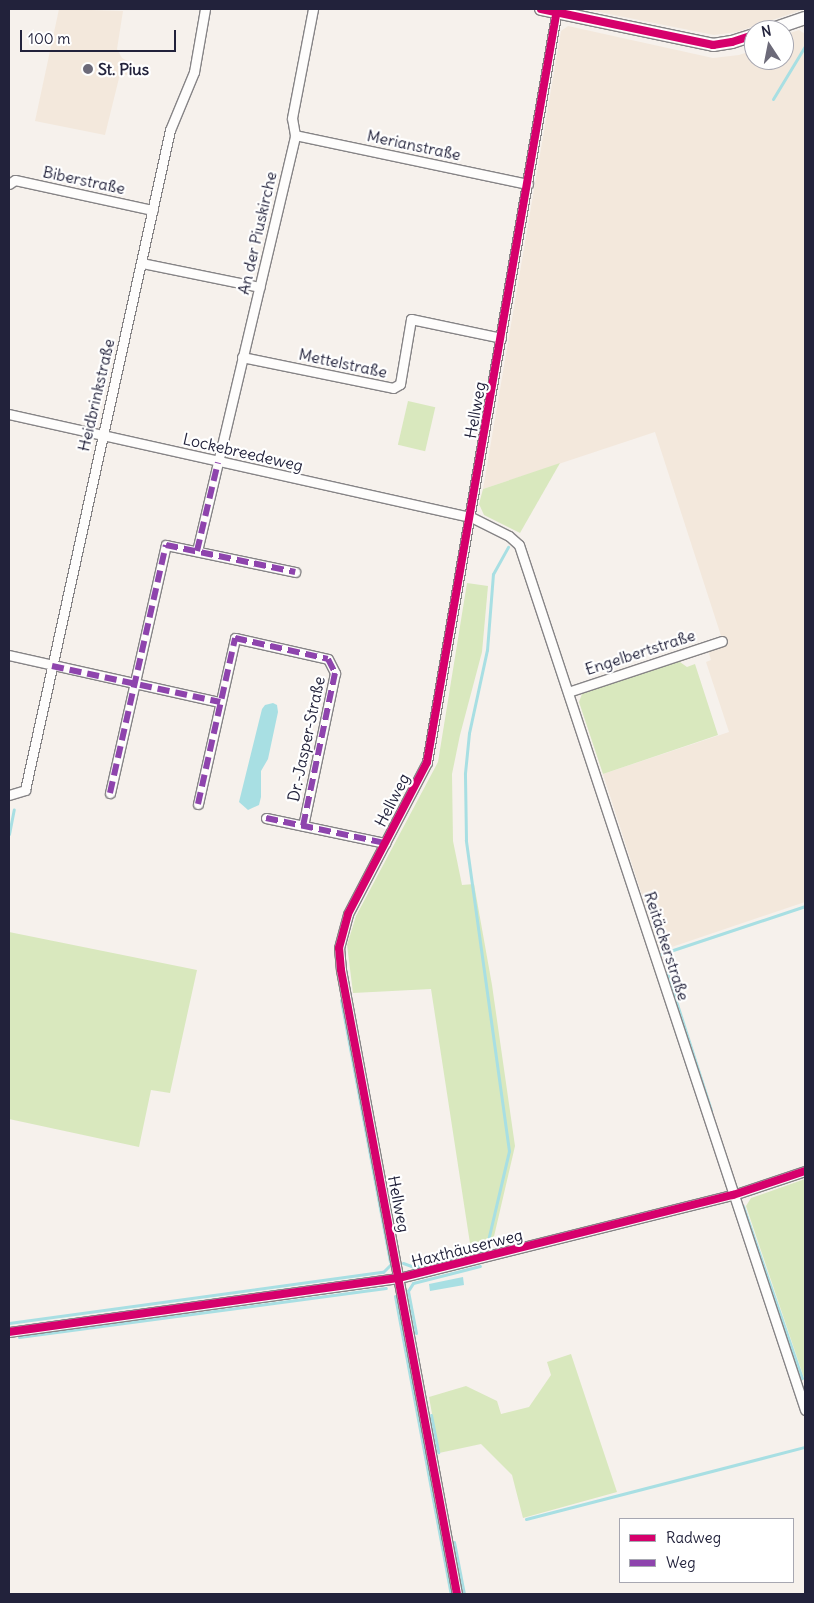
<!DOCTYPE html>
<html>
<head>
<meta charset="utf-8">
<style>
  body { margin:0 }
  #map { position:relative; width:814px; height:1603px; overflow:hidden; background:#f6f1ec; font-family:Delius,sans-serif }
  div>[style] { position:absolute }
  .built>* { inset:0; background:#f3e8dc }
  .green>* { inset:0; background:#d9e8be; transform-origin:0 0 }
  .water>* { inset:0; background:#a8dfe3 }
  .stream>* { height:3px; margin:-1.5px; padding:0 1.5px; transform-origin:1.5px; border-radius:1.5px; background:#a8dfe3 }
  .roads { filter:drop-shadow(1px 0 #868486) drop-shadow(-1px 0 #868486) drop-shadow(0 1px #868486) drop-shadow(0 -1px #868486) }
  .minor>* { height:9px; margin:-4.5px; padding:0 4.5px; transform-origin:4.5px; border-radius:4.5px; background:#fefdfc }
  .secondary>* { height:12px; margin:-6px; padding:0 6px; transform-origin:6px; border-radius:6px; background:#fefdfc }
  .quiet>* { height:6px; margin-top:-3px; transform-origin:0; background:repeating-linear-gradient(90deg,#8e44ad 0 12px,transparent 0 18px) }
  .cycleway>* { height:8px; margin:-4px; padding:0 4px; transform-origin:4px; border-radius:4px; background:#d6006c }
  .dots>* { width:14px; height:14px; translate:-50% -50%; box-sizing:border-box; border:2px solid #fff; border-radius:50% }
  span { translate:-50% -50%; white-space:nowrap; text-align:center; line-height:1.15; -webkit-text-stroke:4.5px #fff; paint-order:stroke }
  .poi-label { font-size:16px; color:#22223b; font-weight:700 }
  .left { translate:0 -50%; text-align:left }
  .street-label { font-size:16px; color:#22223b }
  .frame { position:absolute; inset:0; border:10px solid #22223b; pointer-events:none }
  .legend { position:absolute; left:619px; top:1518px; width:175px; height:65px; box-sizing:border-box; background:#fff; border:1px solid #a7a7b1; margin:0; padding:6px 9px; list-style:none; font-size:15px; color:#22223b }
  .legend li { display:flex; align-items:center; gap:10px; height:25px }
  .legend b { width:25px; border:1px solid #a7a7b1 }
  .north { position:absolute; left:744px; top:20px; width:50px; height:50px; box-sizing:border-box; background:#fff; border:1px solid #a7a7b1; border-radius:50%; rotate:349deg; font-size:14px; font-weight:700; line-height:20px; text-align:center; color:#22223b }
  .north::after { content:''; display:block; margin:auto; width:18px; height:22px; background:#6c6a79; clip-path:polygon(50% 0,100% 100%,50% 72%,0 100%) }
  .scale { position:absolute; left:20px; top:30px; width:156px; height:22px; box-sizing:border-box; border:2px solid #22223b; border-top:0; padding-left:6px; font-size:15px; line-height:18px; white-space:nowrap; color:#22223b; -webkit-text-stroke:4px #fff; paint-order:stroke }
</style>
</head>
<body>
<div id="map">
  <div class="built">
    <i style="clip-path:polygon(59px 9px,123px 11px,117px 49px,122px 58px,131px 63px,129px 75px,120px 74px,105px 135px,35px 121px)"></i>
    <i style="clip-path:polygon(584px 9px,805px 9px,737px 32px,714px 35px)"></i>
    <i style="clip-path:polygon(568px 26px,713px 58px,739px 55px,754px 50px,754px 60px,784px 60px,784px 35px,799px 30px,805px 34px,805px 902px,660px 951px,603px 774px,729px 732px,706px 662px,711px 660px,708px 650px,724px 645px,655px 432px,483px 489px,561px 31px)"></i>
  </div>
  <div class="green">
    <i style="left:408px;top:401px;width:28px;height:45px;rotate:13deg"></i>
    <i style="clip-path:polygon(560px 463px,520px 533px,484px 515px,479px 504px,483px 489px)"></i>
    <i style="clip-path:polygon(467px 583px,488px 586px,482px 652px,460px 735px,452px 774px,453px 841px,462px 885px,474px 884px,492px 985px,515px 1146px,492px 1245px,471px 1250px,431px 989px,353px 993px,347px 945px,356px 916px,438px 762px)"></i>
    <i style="clip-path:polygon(677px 660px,687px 667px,695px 664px,718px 735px,603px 774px,579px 702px,583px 691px)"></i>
    <i style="clip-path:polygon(9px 932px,197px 970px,170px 1093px,151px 1090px,139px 1147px,9px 1119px)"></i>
    <i style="clip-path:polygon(805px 1179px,805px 1377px,804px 1378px,746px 1206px,751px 1198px)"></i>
    <i style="clip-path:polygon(571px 1354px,617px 1492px,523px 1518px,512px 1475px,481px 1444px,439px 1453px,429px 1397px,466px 1386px,497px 1401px,501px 1414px,529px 1407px,551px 1375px,547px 1362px)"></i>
  </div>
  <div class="water">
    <i style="clip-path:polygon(273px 703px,277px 705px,278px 712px,268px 759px,261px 771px,261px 797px,259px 805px,248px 810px,239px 802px,262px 709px,265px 705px)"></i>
    <i style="clip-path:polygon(463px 1277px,464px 1285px,430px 1291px,429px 1284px)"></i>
  </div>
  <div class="stream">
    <i style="left:773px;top:99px;width:62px;rotate:-58.9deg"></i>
    <i style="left:9px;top:834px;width:25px;rotate:-79deg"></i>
    <i style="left:661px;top:954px;width:152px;rotate:-18.4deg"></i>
    <i style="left:667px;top:973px;width:144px;rotate:72.2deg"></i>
    <i style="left:341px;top:1000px;width:266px;rotate:79.4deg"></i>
    <i style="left:743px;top:1206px;width:182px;rotate:71.1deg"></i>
    <i style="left:403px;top:1263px;width:12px;rotate:20deg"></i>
    <i style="left:414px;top:1267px;width:74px;rotate:-14deg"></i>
    <i style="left:486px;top:1249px;width:101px;rotate:-76.8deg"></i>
    <i style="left:509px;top:1151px;width:314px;rotate:-97.9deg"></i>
    <i style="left:466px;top:840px;width:67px;rotate:-90.9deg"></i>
    <i style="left:465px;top:773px;width:40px;rotate:-84.3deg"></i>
    <i style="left:469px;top:733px;width:85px;rotate:-77.8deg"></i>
    <i style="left:487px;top:650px;width:76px;rotate:-85.5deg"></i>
    <i style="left:493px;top:574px;width:31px;rotate:-61deg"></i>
    <i style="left:395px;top:1296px;width:303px;rotate:79.4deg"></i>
    <i style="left:9px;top:1323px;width:377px;rotate:-7.8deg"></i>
    <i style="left:383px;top:1272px;width:11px;rotate:-45deg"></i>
    <i style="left:416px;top:1333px;width:43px;rotate:-100.8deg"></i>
    <i style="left:408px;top:1291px;width:9px;rotate:-58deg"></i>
    <i style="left:413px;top:1283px;width:69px;rotate:-14.2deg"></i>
    <i style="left:19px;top:1337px;width:370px;rotate:-7.6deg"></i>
    <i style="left:431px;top:1415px;width:38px;rotate:79deg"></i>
    <i style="left:526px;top:1519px;width:288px;rotate:-14.5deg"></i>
    <i style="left:454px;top:1542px;width:53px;rotate:79.1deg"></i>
  </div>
  <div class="roads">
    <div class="minor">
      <i style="left:295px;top:135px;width:238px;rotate:11.9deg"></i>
      <i style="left:9px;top:184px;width:7px;rotate:-34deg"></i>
      <i style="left:15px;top:180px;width:141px;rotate:12.3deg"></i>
      <i style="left:142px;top:263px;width:120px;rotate:11.5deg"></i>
      <i style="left:242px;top:357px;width:154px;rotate:11.6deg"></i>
      <i style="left:393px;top:388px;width:8px;rotate:-30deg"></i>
      <i style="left:400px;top:384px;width:66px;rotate:-80.4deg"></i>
      <i style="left:411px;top:319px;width:92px;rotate:11.9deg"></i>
      <i style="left:9px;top:414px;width:473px;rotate:12.6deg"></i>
      <i style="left:471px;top:517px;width:42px;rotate:26.6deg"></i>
      <i style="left:509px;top:536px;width:13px;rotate:42deg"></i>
      <i style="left:519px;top:545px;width:911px;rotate:71.7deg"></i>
      <i style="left:197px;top:551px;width:427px;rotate:-76.7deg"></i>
      <i style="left:295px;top:135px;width:17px;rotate:-100deg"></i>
      <i style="left:292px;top:118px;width:111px;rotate:-79.1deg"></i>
      <i style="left:9px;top:655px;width:216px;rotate:12.6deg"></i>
      <i style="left:568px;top:692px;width:162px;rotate:-18.3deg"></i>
      <i style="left:110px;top:793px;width:254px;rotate:-77.3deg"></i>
      <i style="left:166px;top:545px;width:132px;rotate:11.8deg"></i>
      <i style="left:9px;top:795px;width:17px;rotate:-17deg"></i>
      <i style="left:25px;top:790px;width:676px;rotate:-77.61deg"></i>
      <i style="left:170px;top:130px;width:63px;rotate:-67.5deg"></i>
      <i style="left:194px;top:72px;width:64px;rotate:-80.1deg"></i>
      <i style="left:198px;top:804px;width:170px;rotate:-77.4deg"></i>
      <i style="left:235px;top:638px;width:95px;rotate:12.7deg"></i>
      <i style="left:328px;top:659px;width:16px;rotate:63deg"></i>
      <i style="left:335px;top:673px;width:156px;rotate:101.8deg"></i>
      <i style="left:266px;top:818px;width:122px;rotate:11.9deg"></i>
      <i style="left:9px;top:1332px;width:394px;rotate:-7.9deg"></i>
      <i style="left:399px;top:1278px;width:344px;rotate:-14deg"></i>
      <i style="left:733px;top:1195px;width:76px;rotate:-18.4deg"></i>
      <i style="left:457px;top:1594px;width:635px;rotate:-100.53deg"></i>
      <i style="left:341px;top:970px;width:22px;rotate:-95deg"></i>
      <i style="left:339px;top:948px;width:35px;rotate:-75deg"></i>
      <i style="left:348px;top:914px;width:171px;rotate:-62.5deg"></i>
      <i style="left:427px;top:762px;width:764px;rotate:-80.2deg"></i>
    </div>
    <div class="secondary">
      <i style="left:541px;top:9px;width:176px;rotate:11.8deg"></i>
      <i style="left:713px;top:45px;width:19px;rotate:-9deg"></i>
      <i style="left:732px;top:42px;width:23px;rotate:-18deg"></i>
      <i style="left:770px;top:30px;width:37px;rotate:-19deg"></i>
    </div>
  </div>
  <div class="quiet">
    <i style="left:197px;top:551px;width:91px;rotate:-76.7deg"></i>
    <i style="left:52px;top:666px;width:172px;rotate:12.1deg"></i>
    <i style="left:110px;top:793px;width:254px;rotate:-77.3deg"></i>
    <i style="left:166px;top:545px;width:132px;rotate:11.8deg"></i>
    <i style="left:198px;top:804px;width:170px;rotate:-77.4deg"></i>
    <i style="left:235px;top:638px;width:95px;rotate:12.7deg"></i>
    <i style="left:328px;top:659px;width:16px;rotate:63deg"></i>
    <i style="left:335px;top:673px;width:156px;rotate:101.8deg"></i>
    <i style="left:266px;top:818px;width:122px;rotate:11.9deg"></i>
  </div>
  <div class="cycleway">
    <i style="left:541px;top:9px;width:176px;rotate:11.8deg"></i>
    <i style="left:713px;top:45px;width:19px;rotate:-9deg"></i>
    <i style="left:732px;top:42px;width:23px;rotate:-18deg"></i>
    <i style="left:9px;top:1332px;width:394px;rotate:-7.9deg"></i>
    <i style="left:399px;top:1278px;width:344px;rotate:-14deg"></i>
    <i style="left:733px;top:1195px;width:76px;rotate:-18.4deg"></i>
    <i style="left:457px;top:1594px;width:635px;rotate:-100.53deg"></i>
    <i style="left:341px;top:970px;width:22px;rotate:-95deg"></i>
    <i style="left:339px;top:948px;width:35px;rotate:-75deg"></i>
    <i style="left:348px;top:914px;width:171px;rotate:-62.5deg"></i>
    <i style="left:427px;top:762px;width:764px;rotate:-80.2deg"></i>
  </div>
  <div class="dots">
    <i style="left:88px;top:69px;background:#6c6a79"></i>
  </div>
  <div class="poi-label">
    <span class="left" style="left:98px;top:69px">St. Pius</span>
  </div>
  <div class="street-label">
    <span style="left:414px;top:145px;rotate:12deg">Merianstraße</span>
    <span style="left:84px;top:180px;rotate:12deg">Biberstraße</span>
    <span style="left:257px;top:233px;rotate:-77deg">An der Piuskirche</span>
    <span style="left:343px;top:363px;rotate:12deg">Mettelstraße</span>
    <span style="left:96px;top:395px;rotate:-77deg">Heidbrinkstraße</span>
    <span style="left:475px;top:410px;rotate:-80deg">Hellweg</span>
    <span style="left:243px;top:452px;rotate:13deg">Lockebreedeweg</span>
    <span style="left:640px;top:652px;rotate:-18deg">Engelbertstraße</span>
    <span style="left:306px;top:739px;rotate:-78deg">Dr.-Jasper-Straße</span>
    <span style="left:392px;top:800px;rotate:-63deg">Hellweg</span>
    <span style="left:667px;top:946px;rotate:72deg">Reitäckerstraße</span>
    <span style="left:399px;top:1204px;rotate:79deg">Hellweg</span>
    <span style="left:467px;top:1248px;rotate:-14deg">Haxthäuserweg</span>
  </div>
  <div class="frame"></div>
  <ul class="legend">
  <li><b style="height:6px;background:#d6006c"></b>Radweg</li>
  <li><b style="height:6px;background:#8e44ad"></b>Weg</li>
  </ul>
  <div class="north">N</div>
  <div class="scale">100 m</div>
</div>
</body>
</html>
